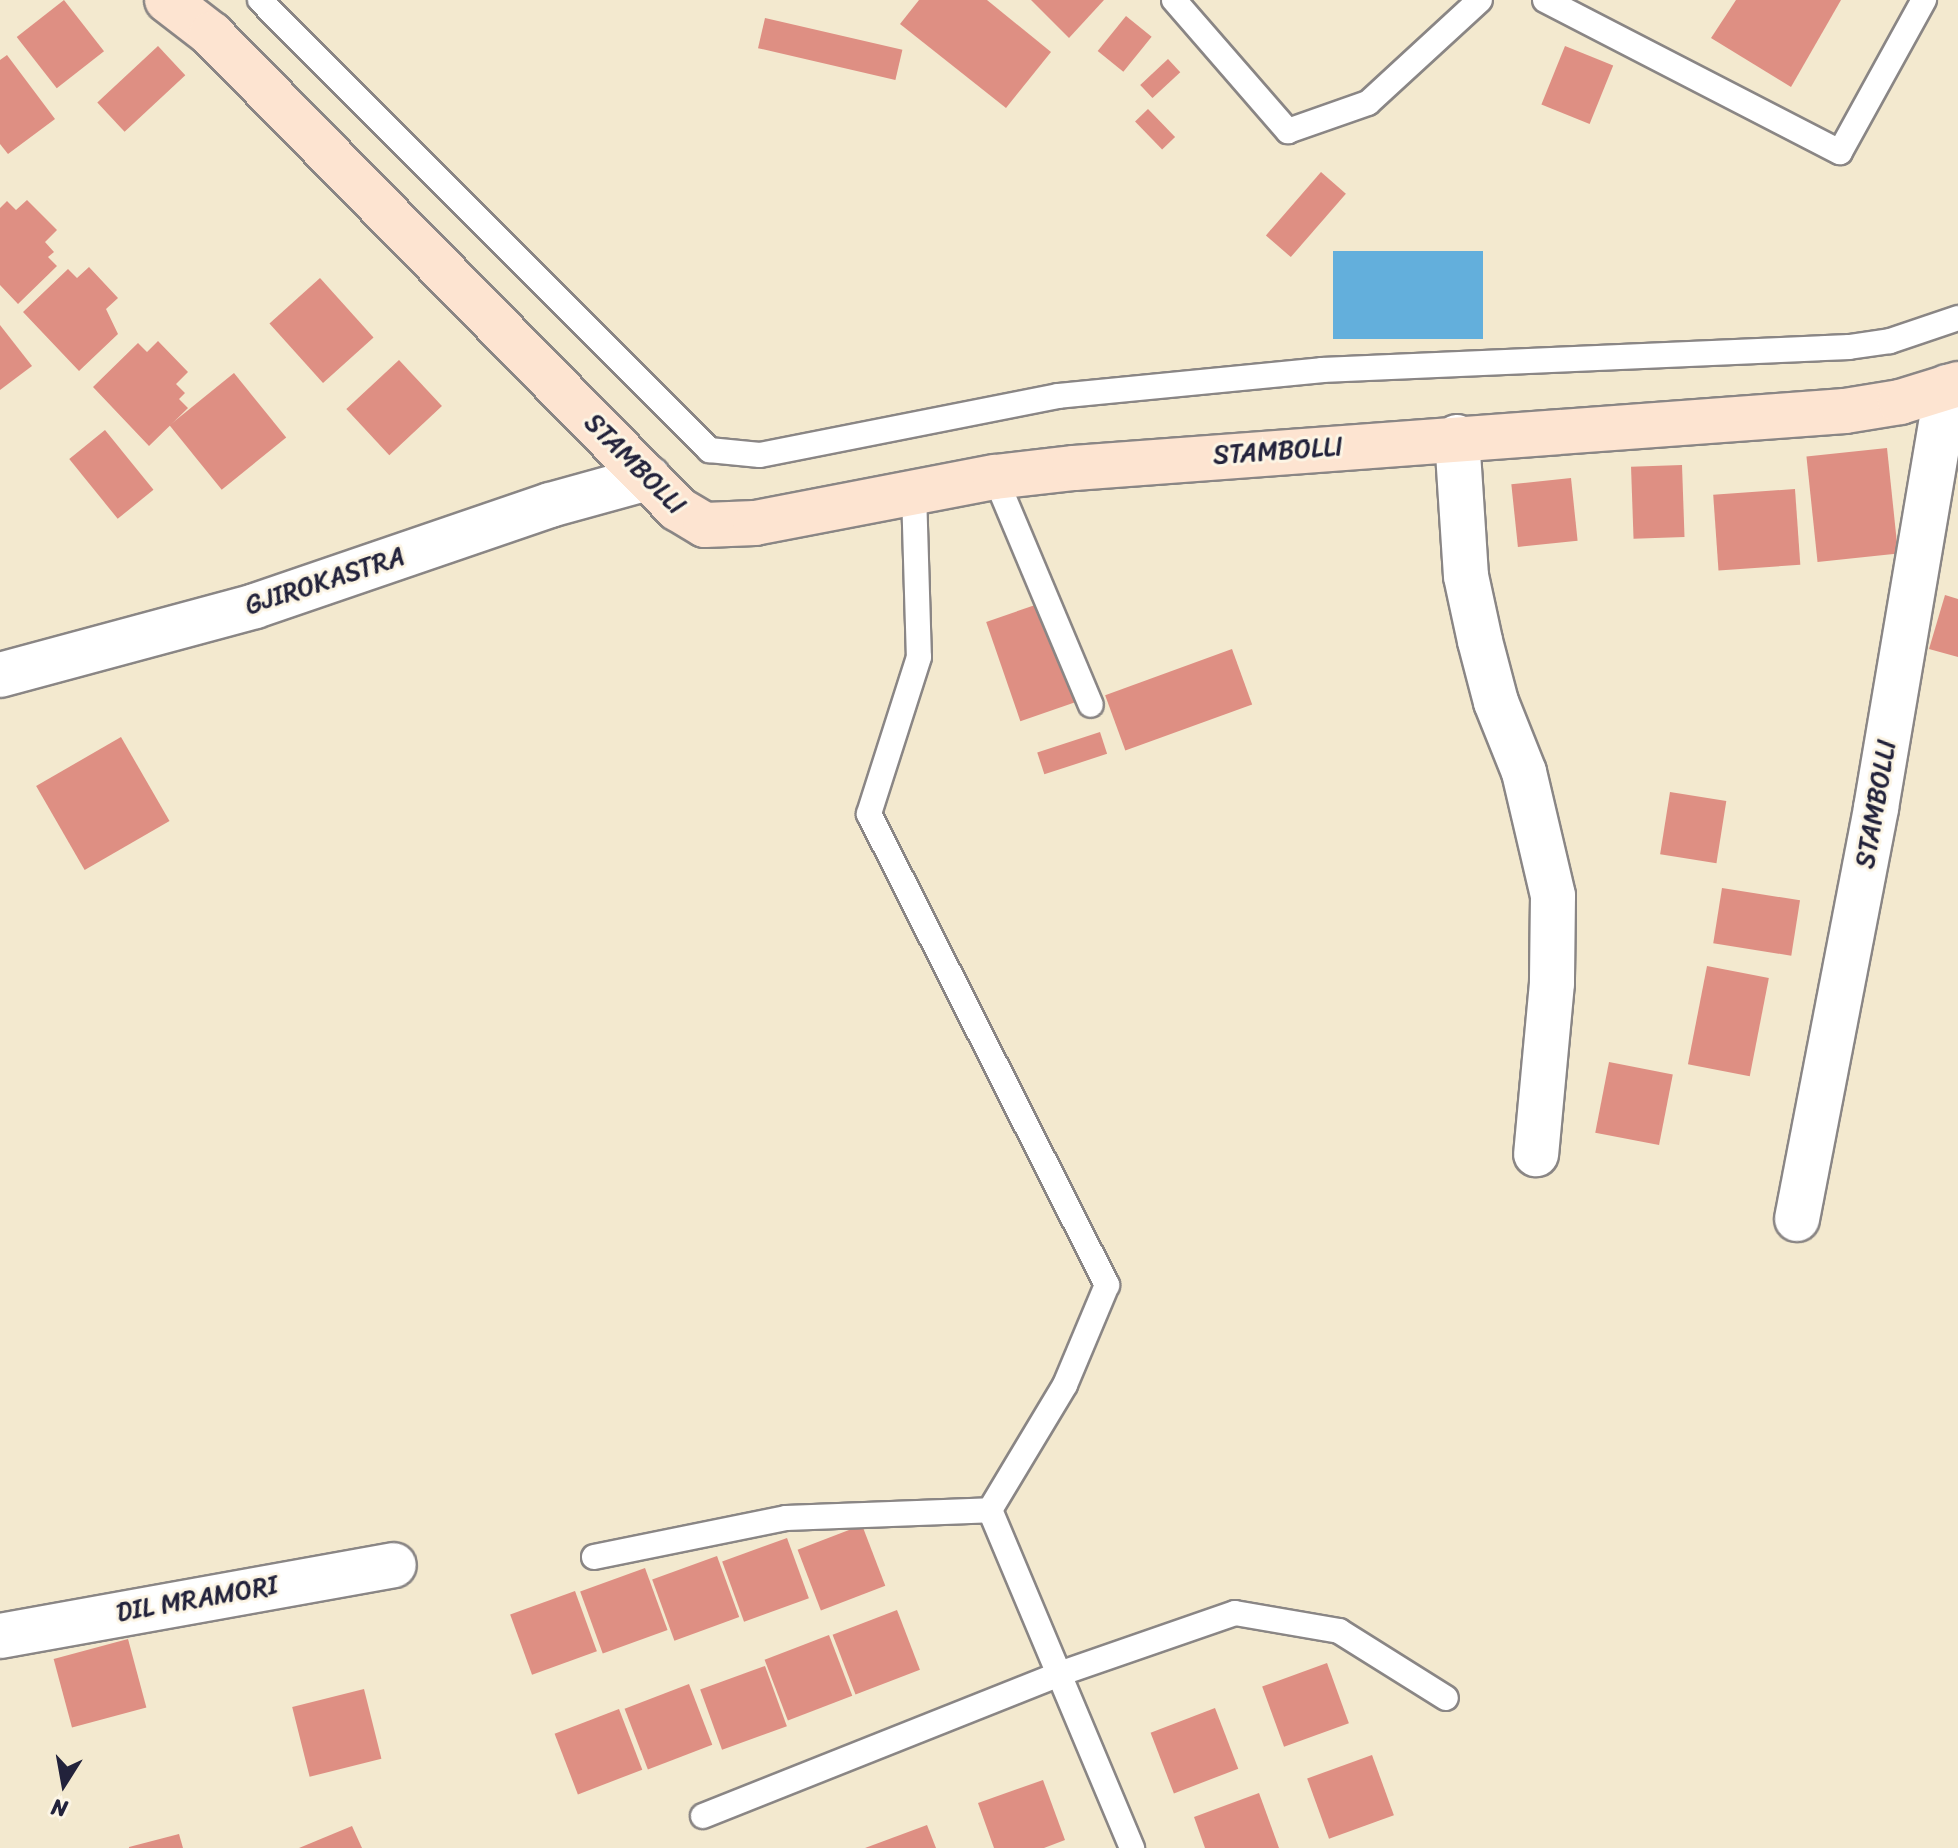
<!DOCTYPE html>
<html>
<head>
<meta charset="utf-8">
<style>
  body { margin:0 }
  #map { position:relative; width:1958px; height:1848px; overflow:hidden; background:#f3e9cf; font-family:Sriracha,sans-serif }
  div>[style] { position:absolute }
  .water>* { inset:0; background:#63afdc; transform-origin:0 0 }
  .building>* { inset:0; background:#de8f83; transform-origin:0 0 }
  .roads { filter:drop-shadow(2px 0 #8a8685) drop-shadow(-2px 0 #8a8685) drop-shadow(0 2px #8a8685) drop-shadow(0 -2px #8a8685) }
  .lane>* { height:24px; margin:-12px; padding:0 12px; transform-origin:12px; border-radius:12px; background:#fff }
  .street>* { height:44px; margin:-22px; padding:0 22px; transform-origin:22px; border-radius:22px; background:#fff }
  .secondary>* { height:44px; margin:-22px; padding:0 22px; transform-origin:22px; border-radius:22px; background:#fde4d1 }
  span { translate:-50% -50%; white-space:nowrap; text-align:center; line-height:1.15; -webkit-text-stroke:6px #fcf5e5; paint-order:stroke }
  .street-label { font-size:26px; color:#22223b }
  .north { position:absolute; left:24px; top:1744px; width:80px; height:80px; -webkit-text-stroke:6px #fcf5e5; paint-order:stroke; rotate:191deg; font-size:22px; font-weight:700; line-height:32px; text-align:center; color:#22223b }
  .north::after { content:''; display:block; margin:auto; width:28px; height:36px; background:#22223b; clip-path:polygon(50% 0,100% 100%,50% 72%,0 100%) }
</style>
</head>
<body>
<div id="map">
  <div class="water">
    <i style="left:1333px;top:251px;width:150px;height:88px"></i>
  </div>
  <div class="building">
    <i style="left:64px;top:0;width:65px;height:60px;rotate:52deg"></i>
    <i style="clip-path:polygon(919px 0,987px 0,1051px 52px,1006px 108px,900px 24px)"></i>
    <i style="clip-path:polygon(1031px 0,1104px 0,1069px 38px)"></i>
    <i style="clip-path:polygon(1736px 0,1841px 0,1791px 87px,1711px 38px)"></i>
    <i style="left:1126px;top:16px;width:33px;height:45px;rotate:39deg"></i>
    <i style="left:765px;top:18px;width:141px;height:31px;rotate:13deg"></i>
    <i style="left:158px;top:46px;width:40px;height:83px;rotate:47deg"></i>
    <i style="left:1565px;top:46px;width:52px;height:63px;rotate:22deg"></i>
    <i style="clip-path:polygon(7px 55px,55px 119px,8px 154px,0 144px,0 60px)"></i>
    <i style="left:1168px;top:59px;width:18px;height:38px;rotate:47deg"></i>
    <i style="left:1148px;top:109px;width:39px;height:18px;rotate:46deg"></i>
    <i style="left:1321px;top:172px;width:33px;height:84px;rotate:41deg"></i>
    <i style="clip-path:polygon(27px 200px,57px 230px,45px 242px,54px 252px,48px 257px,57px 266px,18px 304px,0 285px,0 208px,7px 201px,16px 210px)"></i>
    <i style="clip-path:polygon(89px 267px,118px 298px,106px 309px,118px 334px,79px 371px,23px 312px,68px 269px,77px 278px)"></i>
    <i style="left:320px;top:278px;width:80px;height:68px;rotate:48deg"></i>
    <i style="clip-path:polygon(0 325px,32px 366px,0 390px)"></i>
    <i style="clip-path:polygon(158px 341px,188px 372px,176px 384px,185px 393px,179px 399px,188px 408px,149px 446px,93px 387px,138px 343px,147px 352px)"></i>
    <i style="left:399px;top:360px;width:63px;height:72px;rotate:47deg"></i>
    <i style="left:234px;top:373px;width:83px;height:83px;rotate:51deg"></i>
    <i style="left:105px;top:430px;width:77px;height:46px;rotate:51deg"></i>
    <i style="left:1887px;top:448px;width:106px;height:81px;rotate:84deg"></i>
    <i style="left:1682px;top:465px;width:72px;height:51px;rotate:88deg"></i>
    <i style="left:1571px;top:478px;width:63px;height:60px;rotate:84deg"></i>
    <i style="left:1795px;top:489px;width:76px;height:82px;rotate:86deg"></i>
    <i style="clip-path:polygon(1945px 595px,1958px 599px,1958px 657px,1929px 649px)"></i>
    <i style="left:1041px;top:603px;width:105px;height:58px;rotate:71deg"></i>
    <i style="left:1232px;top:649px;width:59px;height:135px;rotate:70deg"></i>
    <i style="left:1100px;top:732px;width:23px;height:66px;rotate:72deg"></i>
    <i style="left:121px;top:737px;width:97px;height:98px;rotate:60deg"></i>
    <i style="left:1670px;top:792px;width:57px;height:63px;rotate:9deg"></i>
    <i style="left:1722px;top:888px;width:79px;height:56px;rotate:9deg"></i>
    <i style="left:1707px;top:966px;width:63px;height:100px;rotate:11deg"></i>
    <i style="left:1609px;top:1062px;width:65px;height:72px;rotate:11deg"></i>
    <i style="left:862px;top:1525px;width:65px;height:69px;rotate:69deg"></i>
    <i style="left:787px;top:1538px;width:64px;height:69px;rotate:70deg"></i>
    <i style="left:717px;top:1556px;width:65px;height:69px;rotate:70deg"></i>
    <i style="left:645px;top:1568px;width:66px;height:69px;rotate:70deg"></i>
    <i style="left:575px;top:1591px;width:64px;height:69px;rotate:70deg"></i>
    <i style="left:897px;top:1610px;width:64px;height:69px;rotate:69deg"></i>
    <i style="left:829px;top:1635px;width:65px;height:69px;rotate:69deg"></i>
    <i style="left:128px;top:1639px;width:71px;height:77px;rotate:75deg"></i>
    <i style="left:1327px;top:1663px;width:64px;height:69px;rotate:70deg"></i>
    <i style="left:765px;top:1666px;width:64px;height:69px;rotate:70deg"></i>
    <i style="left:689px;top:1684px;width:65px;height:69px;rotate:69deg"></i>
    <i style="left:364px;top:1689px;width:72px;height:74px;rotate:76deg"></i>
    <i style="left:1215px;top:1708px;width:65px;height:69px;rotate:69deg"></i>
    <i style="left:619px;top:1709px;width:65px;height:69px;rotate:69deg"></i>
    <i style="left:1372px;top:1755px;width:64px;height:69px;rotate:70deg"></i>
    <i style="clip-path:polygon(1043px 1780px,1065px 1840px,1044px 1848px,994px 1848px,978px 1803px)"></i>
    <i style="clip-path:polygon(1259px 1793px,1279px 1848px,1205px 1848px,1194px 1817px)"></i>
    <i style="clip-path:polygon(927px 1825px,936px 1848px,865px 1848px)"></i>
    <i style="clip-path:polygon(352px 1826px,362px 1848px,299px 1848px)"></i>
    <i style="clip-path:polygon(179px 1834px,183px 1848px,129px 1848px,129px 1847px)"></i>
  </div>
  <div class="roads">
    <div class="lane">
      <i style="left:260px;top:0;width:636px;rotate:45.06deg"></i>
      <i style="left:709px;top:450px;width:51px;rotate:5.6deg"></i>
      <i style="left:760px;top:455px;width:304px;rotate:-11.2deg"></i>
      <i style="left:1058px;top:396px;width:265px;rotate:-5.6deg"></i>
      <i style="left:1322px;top:370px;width:528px;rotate:-2.5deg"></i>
      <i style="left:1849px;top:347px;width:41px;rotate:-8.3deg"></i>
      <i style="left:1890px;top:341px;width:72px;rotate:-18.7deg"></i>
      <i style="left:1174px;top:0;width:174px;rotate:49deg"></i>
      <i style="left:1288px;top:131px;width:85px;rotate:-19.3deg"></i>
      <i style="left:1368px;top:103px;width:152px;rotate:-42.6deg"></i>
      <i style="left:1545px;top:0;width:332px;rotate:27.3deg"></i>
      <i style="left:1840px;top:152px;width:174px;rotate:-61.1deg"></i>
      <i style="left:995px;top:477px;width:247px;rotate:67.2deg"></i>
      <i style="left:914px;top:492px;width:165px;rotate:88.3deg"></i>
      <i style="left:919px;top:657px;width:165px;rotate:107.7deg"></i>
      <i style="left:869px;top:814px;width:528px;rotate:63.19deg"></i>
      <i style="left:1107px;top:1285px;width:108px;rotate:112.8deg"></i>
      <i style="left:1065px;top:1385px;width:146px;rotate:121deg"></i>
      <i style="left:990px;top:1510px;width:367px;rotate:67.2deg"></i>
      <i style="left:594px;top:1557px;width:196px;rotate:-11.5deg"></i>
      <i style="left:786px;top:1518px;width:204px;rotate:-2.2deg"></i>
      <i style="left:703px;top:1816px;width:383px;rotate:-21.7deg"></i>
      <i style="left:1059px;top:1674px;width:186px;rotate:-19.1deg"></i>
      <i style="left:1235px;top:1613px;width:106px;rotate:9.8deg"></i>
      <i style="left:1339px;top:1631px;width:126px;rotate:32.1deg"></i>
    </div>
    <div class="street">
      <i style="left:1457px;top:437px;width:139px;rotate:86.3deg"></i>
      <i style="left:1466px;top:576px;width:66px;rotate:77.8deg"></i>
      <i style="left:1480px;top:641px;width:63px;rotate:75.3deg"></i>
      <i style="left:1496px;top:702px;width:75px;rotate:68.2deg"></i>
      <i style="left:1524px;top:772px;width:127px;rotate:76.8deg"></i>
      <i style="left:1553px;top:896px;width:87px;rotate:90.7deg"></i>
      <i style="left:1552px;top:983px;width:172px;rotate:95.3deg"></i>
      <i style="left:0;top:675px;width:264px;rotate:-15.1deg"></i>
      <i style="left:255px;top:606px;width:312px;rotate:-18.9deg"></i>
      <i style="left:550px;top:505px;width:102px;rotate:-15.4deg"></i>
      <i style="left:1797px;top:1219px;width:419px;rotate:-79.1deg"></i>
      <i style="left:1876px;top:808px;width:427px;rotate:-80.4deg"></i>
      <i style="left:0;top:1636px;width:400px;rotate:-10.2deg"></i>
    </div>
    <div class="secondary">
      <i style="left:167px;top:0;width:56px;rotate:37.7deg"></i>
      <i style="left:211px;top:34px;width:666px;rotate:45.49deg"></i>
      <i style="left:678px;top:509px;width:31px;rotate:31deg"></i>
      <i style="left:705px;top:525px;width:50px;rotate:-2.3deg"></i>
      <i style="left:755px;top:523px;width:244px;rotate:-10.9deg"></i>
      <i style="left:995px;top:477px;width:80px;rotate:-6.5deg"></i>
      <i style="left:1074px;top:468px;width:773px;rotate:-4.23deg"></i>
      <i style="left:1845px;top:411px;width:56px;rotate:-9.3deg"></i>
      <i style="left:1900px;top:402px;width:61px;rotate:-17.2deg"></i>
    </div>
  </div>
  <div class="street-label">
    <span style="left:1278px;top:451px;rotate:-4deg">STAMBOLLI</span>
    <span style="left:635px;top:464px;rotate:45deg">STAMBOLLI</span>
    <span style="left:325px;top:581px;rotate:-18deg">GJIROKASTRA</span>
    <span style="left:1876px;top:804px;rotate:-80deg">STAMBOLLI</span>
    <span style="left:197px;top:1599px;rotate:-10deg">DIL MRAMORI</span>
  </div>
  <div class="north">N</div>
</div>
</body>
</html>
